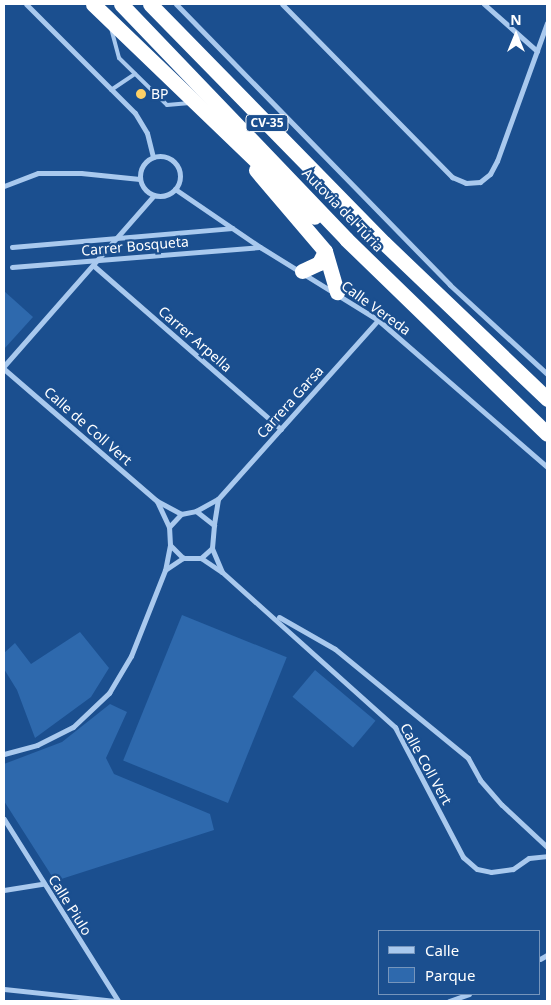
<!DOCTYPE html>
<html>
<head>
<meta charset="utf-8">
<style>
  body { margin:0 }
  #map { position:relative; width:551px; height:1005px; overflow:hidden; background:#1b4f8f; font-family:"Noto Sans",sans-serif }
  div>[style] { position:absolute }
  .green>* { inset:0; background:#2e69ad; transform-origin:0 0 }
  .service>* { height:4px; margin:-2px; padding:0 2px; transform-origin:2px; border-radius:2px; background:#a9c9ee }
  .pedestrian>* { height:4.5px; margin:-2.25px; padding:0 2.25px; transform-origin:2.25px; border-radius:2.25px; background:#a9c9ee }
  .minor>* { height:5px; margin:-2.5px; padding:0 2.5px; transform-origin:2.5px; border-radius:2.5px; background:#a9c9ee }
  .minor>.ring { margin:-2.5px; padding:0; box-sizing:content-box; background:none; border:5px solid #a9c9ee; border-radius:50% }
  .motorway>* { height:15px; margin:-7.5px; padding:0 7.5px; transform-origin:7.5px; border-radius:7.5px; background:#fff }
  .dots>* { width:14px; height:14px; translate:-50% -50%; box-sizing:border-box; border:2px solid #1b4f8f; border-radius:50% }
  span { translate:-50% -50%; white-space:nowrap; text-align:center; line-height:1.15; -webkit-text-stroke:4.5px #1b4f8f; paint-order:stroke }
  .shield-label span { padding:1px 4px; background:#1b4f8f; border:1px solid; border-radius:4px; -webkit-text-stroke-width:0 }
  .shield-label { font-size:12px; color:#fff; font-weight:700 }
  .poi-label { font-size:14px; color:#fff }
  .left { translate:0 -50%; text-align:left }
  .street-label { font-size:14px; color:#fff }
  .frame { position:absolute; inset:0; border:5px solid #fff; pointer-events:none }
  .legend { position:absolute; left:378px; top:930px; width:162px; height:65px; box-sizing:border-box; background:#1b4f8f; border:1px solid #7695bc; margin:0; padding:6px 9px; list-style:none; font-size:15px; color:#fff }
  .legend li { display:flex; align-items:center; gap:10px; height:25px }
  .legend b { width:25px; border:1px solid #7695bc }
  .north { position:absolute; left:491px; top:10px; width:50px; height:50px; -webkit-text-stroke:4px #1b4f8f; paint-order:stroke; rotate:0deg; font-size:14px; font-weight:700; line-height:20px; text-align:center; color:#fff }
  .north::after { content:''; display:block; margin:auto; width:18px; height:22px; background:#fff; clip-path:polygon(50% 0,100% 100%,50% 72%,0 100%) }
</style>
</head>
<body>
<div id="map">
  <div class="green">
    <i style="clip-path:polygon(4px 291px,33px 317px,4px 349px)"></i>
    <i style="left:182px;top:615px;width:113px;height:157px;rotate:22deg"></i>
    <i style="clip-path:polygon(80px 632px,109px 668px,91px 697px,35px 738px,17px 690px,4px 669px,4px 653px,15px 643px,31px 664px)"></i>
    <i style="left:315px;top:670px;width:79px;height:35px;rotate:40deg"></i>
    <i style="clip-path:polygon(110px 704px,127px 712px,106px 758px,114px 774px,210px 814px,214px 830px,55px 881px,4px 801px,4px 764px,62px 742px)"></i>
  </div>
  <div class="service">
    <i style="left:111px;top:28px;width:31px;rotate:75deg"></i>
    <i style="left:119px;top:58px;width:67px;rotate:44.4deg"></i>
    <i style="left:167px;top:105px;width:23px;rotate:-5deg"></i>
    <i style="left:111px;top:90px;width:29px;rotate:-34deg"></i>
  </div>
  <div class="pedestrian">
    <i style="left:4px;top:890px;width:39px;rotate:-9deg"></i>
  </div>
  <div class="minor">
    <i style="left:26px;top:4px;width:154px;rotate:45deg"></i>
    <i style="left:135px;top:113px;width:23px;rotate:59deg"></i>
    <i style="left:147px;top:133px;width:25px;rotate:76deg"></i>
    <i style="left:176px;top:4px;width:392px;rotate:45.7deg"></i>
    <i style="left:450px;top:285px;width:132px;rotate:42.5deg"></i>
    <i style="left:282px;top:4px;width:243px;rotate:45.5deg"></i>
    <i style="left:452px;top:177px;width:15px;rotate:23deg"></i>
    <i style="left:466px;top:183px;width:14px;rotate:-4deg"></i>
    <i style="left:480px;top:182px;width:13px;rotate:-39deg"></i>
    <i style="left:490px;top:174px;width:15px;rotate:-62deg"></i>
    <i style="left:497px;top:161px;width:147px;rotate:-70.1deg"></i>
    <i style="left:484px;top:4px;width:71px;rotate:41.6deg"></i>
    <i class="ring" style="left:140px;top:156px;width:35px;height:35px"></i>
    <i style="left:4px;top:186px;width:36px;rotate:-21deg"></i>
    <i style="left:38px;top:173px;width:43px"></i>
    <i style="left:81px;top:173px;width:59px;rotate:5.8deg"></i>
    <i style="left:175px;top:189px;width:103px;rotate:34.3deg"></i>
    <i style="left:260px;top:247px;width:139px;rotate:31.7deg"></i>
    <i style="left:378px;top:320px;width:224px;rotate:41deg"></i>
    <i style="left:12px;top:247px;width:221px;rotate:-4.9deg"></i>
    <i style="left:94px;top:266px;width:248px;rotate:41.1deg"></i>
    <i style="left:12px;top:267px;width:248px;rotate:-4.6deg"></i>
    <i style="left:4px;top:366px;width:227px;rotate:-48.7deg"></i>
    <i style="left:4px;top:369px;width:202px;rotate:40.8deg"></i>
    <i style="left:218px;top:499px;width:240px;rotate:-48.2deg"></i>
    <i style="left:196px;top:511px;width:23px;rotate:38deg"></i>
    <i style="left:214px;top:525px;width:23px;rotate:95deg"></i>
    <i style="left:212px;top:548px;width:15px;rotate:138deg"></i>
    <i style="left:201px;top:558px;width:18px;rotate:180deg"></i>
    <i style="left:183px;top:558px;width:18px;rotate:-135deg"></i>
    <i style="left:170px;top:545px;width:18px;rotate:-93deg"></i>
    <i style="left:169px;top:527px;width:18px;rotate:-47deg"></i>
    <i style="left:181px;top:514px;width:15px;rotate:-11deg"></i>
    <i style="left:196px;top:511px;width:25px;rotate:-29deg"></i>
    <i style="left:218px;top:499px;width:26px;rotate:99deg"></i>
    <i style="left:169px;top:527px;width:29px;rotate:-115deg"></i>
    <i style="left:157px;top:501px;width:27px;rotate:28deg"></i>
    <i style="left:170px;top:545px;width:25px;rotate:101deg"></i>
    <i style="left:165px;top:570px;width:22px;rotate:-34deg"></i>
    <i style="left:201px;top:558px;width:25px;rotate:34deg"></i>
    <i style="left:222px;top:572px;width:26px;rotate:-113deg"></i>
    <i style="left:222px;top:572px;width:232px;rotate:41.9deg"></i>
    <i style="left:395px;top:727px;width:147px;rotate:62.4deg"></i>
    <i style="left:463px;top:857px;width:18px;rotate:41deg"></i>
    <i style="left:477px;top:869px;width:14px;rotate:12deg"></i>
    <i style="left:491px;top:872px;width:22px;rotate:-8deg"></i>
    <i style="left:513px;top:869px;width:19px;rotate:-35deg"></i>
    <i style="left:529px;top:858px;width:18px;rotate:-6deg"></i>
    <i style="left:279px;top:617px;width:64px;rotate:29.7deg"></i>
    <i style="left:335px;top:649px;width:172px;rotate:39.3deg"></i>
    <i style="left:468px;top:758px;width:25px;rotate:61deg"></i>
    <i style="left:480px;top:780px;width:33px;rotate:49deg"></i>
    <i style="left:502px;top:805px;width:62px;rotate:43deg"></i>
    <i style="left:4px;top:754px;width:34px;rotate:-15deg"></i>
    <i style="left:37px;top:745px;width:40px;rotate:-26.6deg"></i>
    <i style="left:73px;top:727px;width:50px;rotate:-43.4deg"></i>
    <i style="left:109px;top:693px;width:43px;rotate:-59.3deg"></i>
    <i style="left:131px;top:656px;width:92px;rotate:-68.4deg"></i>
    <i style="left:4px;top:819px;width:215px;rotate:57.9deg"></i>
    <i style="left:540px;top:959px;width:8px;rotate:-30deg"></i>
    <i style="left:4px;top:989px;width:114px;rotate:6.1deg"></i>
    <i style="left:449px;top:1001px;width:21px;rotate:-19deg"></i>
  </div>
  <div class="motorway">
    <i style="left:93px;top:4px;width:307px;rotate:43.9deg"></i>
    <i style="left:121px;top:4px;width:325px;rotate:46.2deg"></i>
    <i style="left:346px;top:239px;width:280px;rotate:44.1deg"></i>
    <i style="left:150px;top:4px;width:334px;rotate:45.6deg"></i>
    <i style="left:384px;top:243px;width:226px;rotate:43.7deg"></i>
    <i style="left:256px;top:170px;width:106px;rotate:49.6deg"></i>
    <i style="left:325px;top:251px;width:43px;rotate:73.7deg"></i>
    <i style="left:302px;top:271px;width:19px;rotate:-25deg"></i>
    <i style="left:319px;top:263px;width:13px;rotate:-63deg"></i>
  </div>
  <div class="dots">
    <i style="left:141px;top:94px;background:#ffd166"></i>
  </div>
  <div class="shield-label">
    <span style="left:267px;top:123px">CV-35</span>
  </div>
  <div class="poi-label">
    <span class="left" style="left:151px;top:94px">BP</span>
  </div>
  <div class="street-label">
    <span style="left:343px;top:210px;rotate:46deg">Autovia del Túria</span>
    <span style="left:135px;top:246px;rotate:-5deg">Carrer Bosqueta</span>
    <span style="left:376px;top:308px;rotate:36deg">Calle Vereda</span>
    <span style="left:195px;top:339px;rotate:41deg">Carrer Arpella</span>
    <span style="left:290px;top:402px;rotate:-48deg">Carrera Garsa</span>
    <span style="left:88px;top:426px;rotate:41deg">Calle de Coll Vert</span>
    <span style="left:426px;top:764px;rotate:61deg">Calle Coll Vert</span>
    <span style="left:70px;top:905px;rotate:58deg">Calle Piulo</span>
  </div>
  <div class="frame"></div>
  <ul class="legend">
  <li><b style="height:6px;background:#a9c9ee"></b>Calle</li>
  <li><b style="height:14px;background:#2e69ad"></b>Parque</li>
  </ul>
  <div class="north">N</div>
</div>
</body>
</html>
